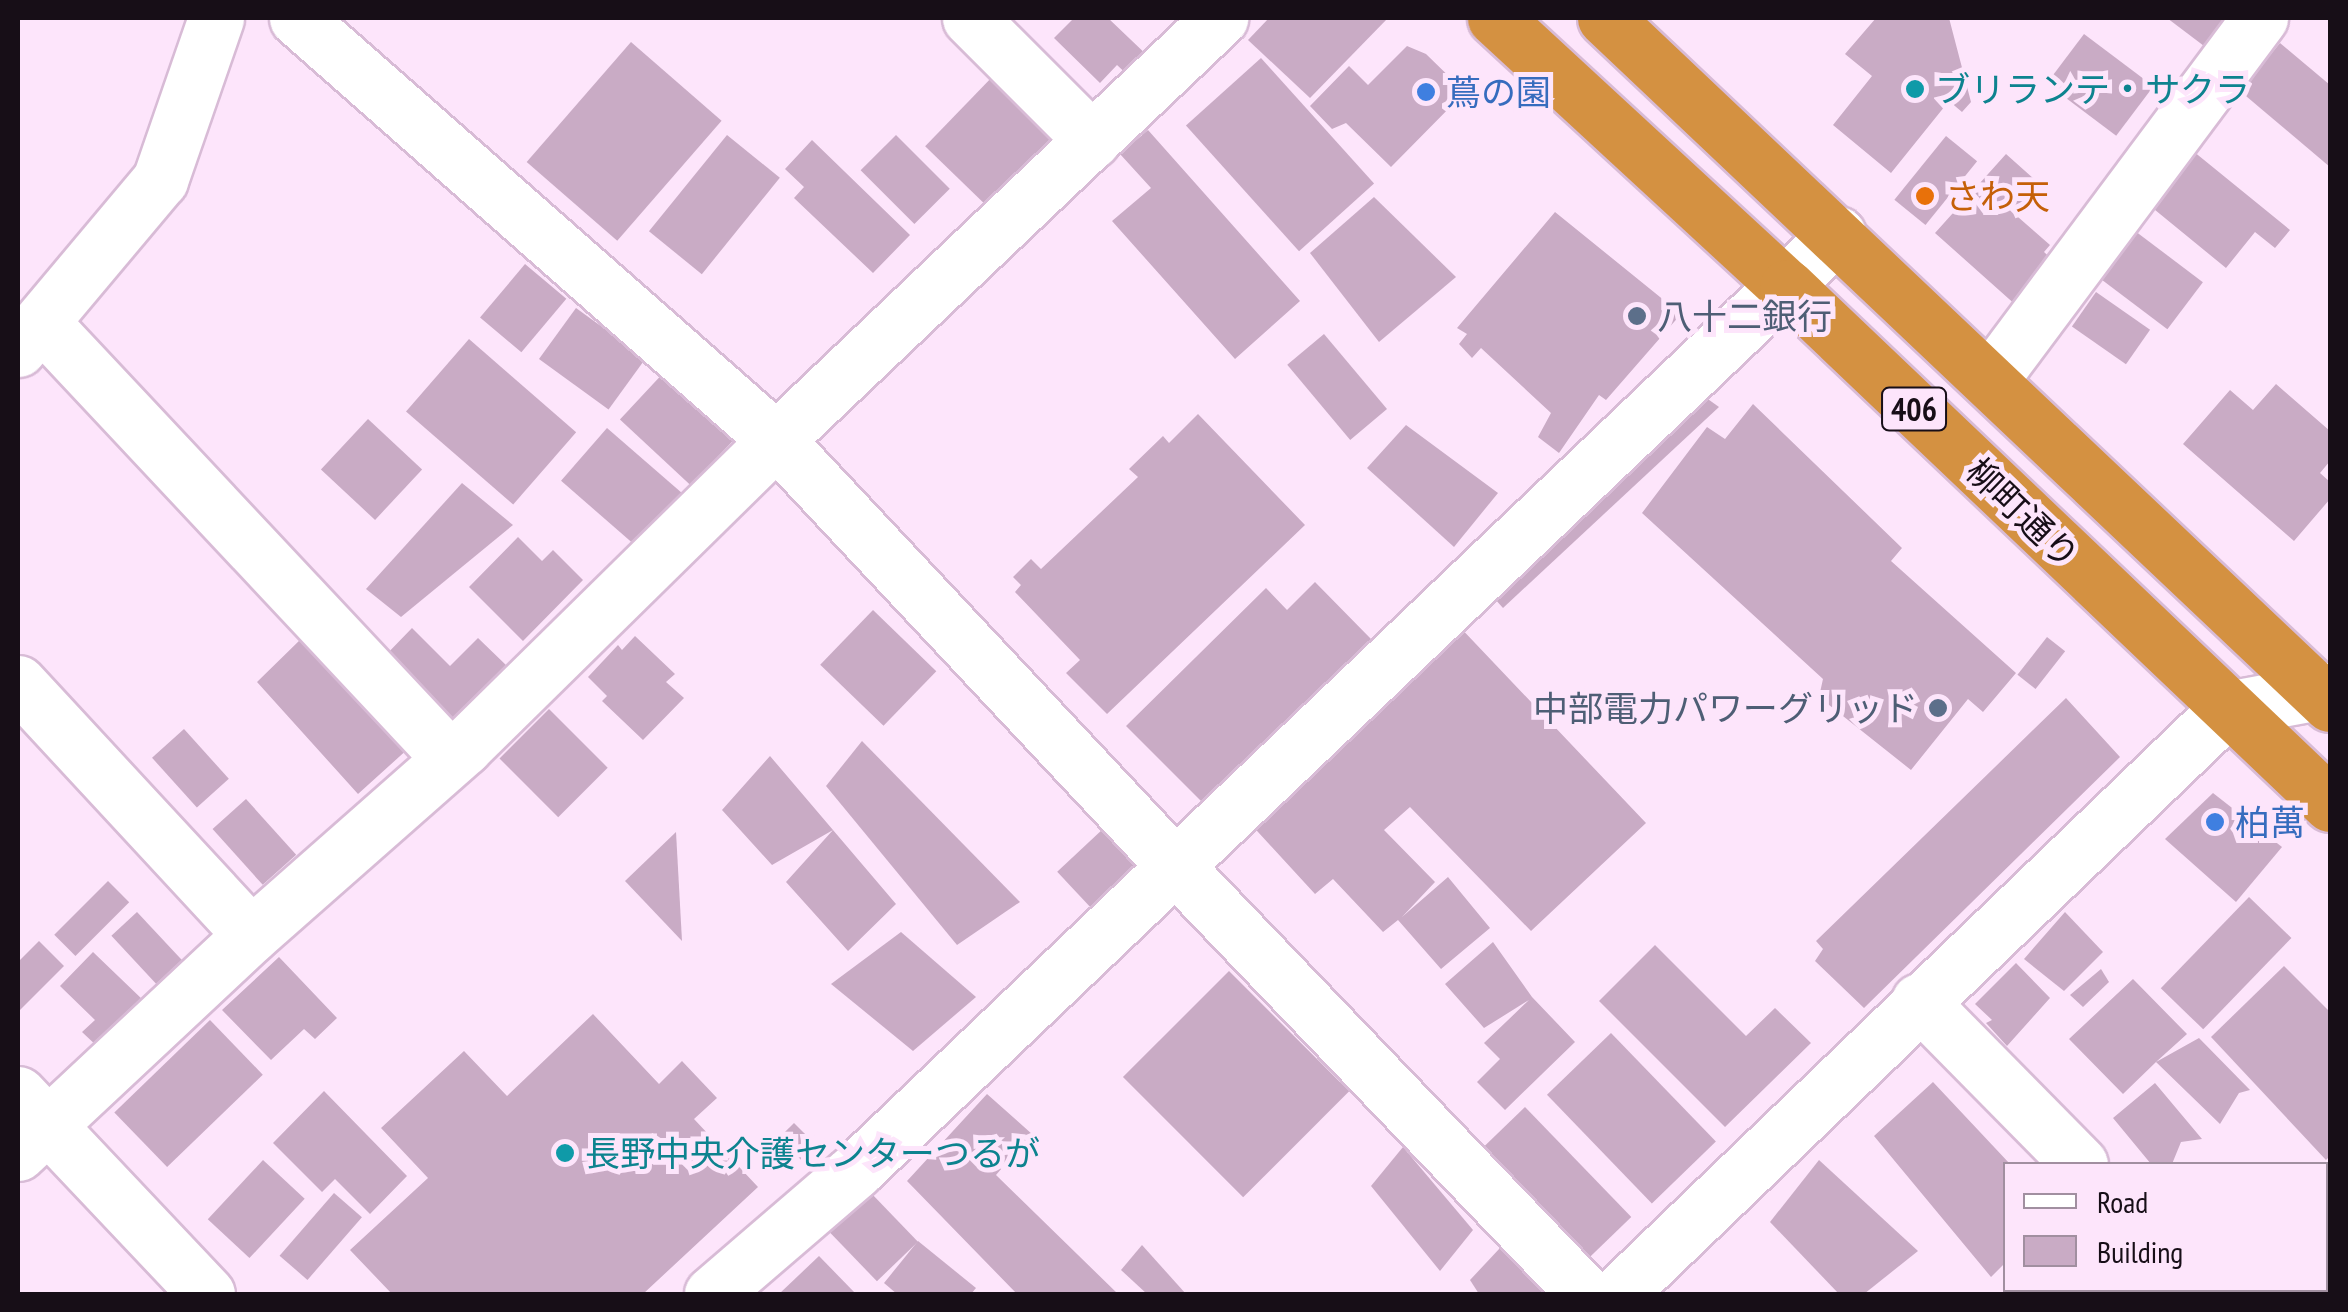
<!DOCTYPE html>
<html>
<head>
<meta charset="utf-8">
<style>
  body { margin:0 }
  #map { position:relative; width:2348px; height:1312px; overflow:hidden; background:#fde5fb; font-family:"PT Sans Narrow","Noto Sans JP",sans-serif }
  div>[style] { position:absolute }
  .building>* { inset:0; background:#c9abc5; transform-origin:0 0 }
  .roads { filter:drop-shadow(2px 0 #d8bbd6) drop-shadow(-2px 0 #d8bbd6) drop-shadow(0 2px #d8bbd6) drop-shadow(0 -2px #d8bbd6) }
  .minor>* { height:55px; margin:-27.5px; padding:0 27.5px; transform-origin:27.5px; border-radius:27.5px; background:#fff }
  .highway>* { height:55px; margin:-27.5px; padding:0 27.5px; transform-origin:27.5px; border-radius:27.5px; background:#d49141 }
  .dots>* { width:28px; height:28px; translate:-50% -50%; box-sizing:border-box; border:5px solid #fde5fb; border-radius:50% }
  span { translate:-50% -50%; white-space:nowrap; text-align:center; line-height:1.15; -webkit-text-stroke:10px #fde5fb; paint-order:stroke }
  .shield-label span { padding:2px 8px; background:#fde5fb; border:2px solid; border-radius:8px; -webkit-text-stroke-width:0 }
  .shield-label { font-size:32px; color:#170e17; font-weight:700 }
  .culture-label { font-size:35px; color:#0d838f }
  .left { translate:0 -50%; text-align:left }
  .shop-label { font-size:35px; color:#366cbe }
  .food-label { font-size:35px; color:#c56008 }
  .service-label { font-size:35px; color:#4e5e75 }
  .right { translate:-100% -50%; text-align:right }
  .street-label { font-size:35px; color:#170e17 }
  .frame { position:absolute; inset:0; border:20px solid #170e17; pointer-events:none }
  .legend { position:absolute; left:2003px; top:1162px; width:325px; height:130px; box-sizing:border-box; background:#fde5fb; border:2px solid #a18fa0; margin:0; padding:12px 18px; list-style:none; font-size:30px; color:#170e17 }
  .legend li { display:flex; align-items:center; gap:20px; height:50px }
  .legend b { width:50px; border:2px solid #a18fa0 }
</style>
</head>
<body>
<div id="map">
  <div class="building">
    <i style="clip-path:polygon(1074px 18px,1108px 18px,1151px 59px,1132px 79px,1117px 65px,1100px 83px,1054px 38px)"></i>
    <i style="clip-path:polygon(1269px 18px,1388px 18px,1310px 98px,1248px 40px)"></i>
    <i style="clip-path:polygon(1876px 18px,1949px 18px,1971px 102px,1962px 112px,1949px 101px,1891px 173px,1833px 125px,1872px 76px,1845px 54px)"></i>
    <i style="clip-path:polygon(2167px 18px,2232px 18px,2208px 49px)"></i>
    <i style="left:2084px;top:34px;width:87px;height:62px;rotate:37deg"></i>
    <i style="left:631px;top:42px;width:120px;height:159px;rotate:41deg"></i>
    <i style="clip-path:polygon(2280px 43px,2330px 85px,2330px 167px,2240px 91px)"></i>
    <i style="clip-path:polygon(1407px 46px,1426px 54px,1465px 92px,1391px 167px,1346px 123px,1332px 129px,1310px 106px,1349px 66px,1368px 85px)"></i>
    <i style="left:1261px;top:58px;width:169px;height:101px;rotate:48deg"></i>
    <i style="left:996px;top:73px;width:85px;height:102px;rotate:44deg"></i>
    <i style="clip-path:polygon(1148px 130px,1300px 301px,1235px 359px,1112px 221px,1151px 188px,1120px 154px)"></i>
    <i style="left:727px;top:135px;width:68px;height:124px;rotate:39deg"></i>
    <i style="left:896px;top:135px;width:76px;height:50px;rotate:45deg"></i>
    <i style="left:1946px;top:136px;width:40px;height:82px;rotate:39deg"></i>
    <i style="clip-path:polygon(812px 140px,910px 235px,873px 273px,794px 198px,804px 187px,785px 169px)"></i>
    <i style="clip-path:polygon(2193px 151px,2290px 230px,2275px 248px,2255px 232px,2226px 268px,2149px 205px)"></i>
    <i style="clip-path:polygon(2006px 154px,2044px 188px,2018px 217px,2050px 245px,2044px 252px,2057px 264px,2018px 307px,1935px 233px)"></i>
    <i style="clip-path:polygon(1374px 197px,1456px 277px,1379px 342px,1310px 253px)"></i>
    <i style="clip-path:polygon(1555px 212px,1681px 314px,1606px 400px,1599px 395px,1559px 453px,1538px 437px,1551px 413px,1481px 348px,1472px 358px,1459px 344px,1467px 334px,1457px 328px)"></i>
    <i style="left:2135px;top:231px;width:85px;height:59px;rotate:37deg"></i>
    <i style="left:525px;top:264px;width:54px;height:70px;rotate:40deg"></i>
    <i style="left:2096px;top:292px;width:66px;height:42px;rotate:35deg"></i>
    <i style="left:576px;top:308px;width:86px;height:63px;rotate:36deg"></i>
    <i style="left:1324px;top:334px;width:98px;height:48px;rotate:50deg"></i>
    <i style="left:469px;top:339px;width:142px;height:96px;rotate:41deg"></i>
    <i style="left:667px;top:369px;width:97px;height:69px;rotate:43deg"></i>
    <i style="clip-path:polygon(2276px 384px,2330px 431px,2330px 461px,2320px 473px,2330px 482px,2330px 499px,2294px 541px,2183px 444px,2230px 390px,2253px 410px)"></i>
    <i style="clip-path:polygon(1705px 397px,1719px 407px,1503px 608px,1494px 598px)"></i>
    <i style="clip-path:polygon(1753px 404px,1902px 548px,1891px 561px,2016px 673px,1983px 712px,1968px 699px,1911px 770px,1819px 697px,1823px 679px,1642px 513px,1707px 427px,1725px 439px)"></i>
    <i style="clip-path:polygon(1198px 414px,1305px 525px,1107px 714px,1066px 673px,1080px 660px,1015px 592px,1021px 585px,1013px 577px,1031px 559px,1041px 569px,1138px 477px,1129px 469px,1163px 436px,1169px 443px)"></i>
    <i style="left:368px;top:419px;width:74px;height:69px;rotate:43deg"></i>
    <i style="clip-path:polygon(1406px 425px,1498px 493px,1454px 547px,1367px 468px)"></i>
    <i style="left:607px;top:428px;width:100px;height:70px;rotate:41deg"></i>
    <i style="clip-path:polygon(462px 483px,513px 525px,401px 617px,366px 589px)"></i>
    <i style="clip-path:polygon(518px 537px,542px 561px,553px 550px,583px 580px,523px 641px,469px 587px)"></i>
    <i style="clip-path:polygon(1315px 582px,1371px 639px,1204px 804px,1126px 726px,1266px 588px,1287px 610px)"></i>
    <i style="left:873px;top:610px;width:88px;height:76px;rotate:44deg"></i>
    <i style="clip-path:polygon(1456px 623px,1646px 823px,1531px 931px,1410px 807px,1384px 830px,1435px 882px,1402px 917px,1448px 877px,1490px 928px,1441px 969px,1398px 920px,1383px 932px,1333px 879px,1315px 894px,1247px 820px)"></i>
    <i style="clip-path:polygon(412px 628px,450px 666px,478px 638px,507px 666px,447px 725px,382px 659px)"></i>
    <i style="clip-path:polygon(635px 636px,675px 674px,666px 682px,684px 698px,643px 740px,602px 701px,607px 696px,588px 677px,618px 645px,622px 650px)"></i>
    <i style="clip-path:polygon(303px 637px,364px 707px,376px 701px,410px 747px,358px 794px,257px 682px)"></i>
    <i style="left:2047px;top:637px;width:23px;height:48px;rotate:38deg"></i>
    <i style="clip-path:polygon(2066px 698px,2120px 757px,1864px 1008px,1815px 961px,1823px 949px,1816px 941px)"></i>
    <i style="left:549px;top:709px;width:83px;height:70px;rotate:45deg"></i>
    <i style="left:184px;top:729px;width:67px;height:43px;rotate:48deg"></i>
    <i style="clip-path:polygon(862px 741px,1020px 902px,957px 945px,826px 786px)"></i>
    <i style="clip-path:polygon(770px 756px,896px 904px,848px 951px,786px 882px,833px 830px,772px 865px,722px 810px)"></i>
    <i style="clip-path:polygon(2213px 793px,2282px 847px,2236px 902px,2165px 839px)"></i>
    <i style="left:246px;top:799px;width:75px;height:45px;rotate:48deg"></i>
    <i style="left:1104px;top:828px;width:48px;height:64px;rotate:47deg"></i>
    <i style="clip-path:polygon(676px 832px,682px 941px,625px 881px)"></i>
    <i style="left:108px;top:881px;width:30px;height:76px;rotate:45deg"></i>
    <i style="left:2249px;top:897px;width:59px;height:127px;rotate:44deg"></i>
    <i style="left:137px;top:912px;width:74px;height:35px;rotate:47deg"></i>
    <i style="clip-path:polygon(2065px 912px,2103px 952px,2064px 991px,2024px 959px)"></i>
    <i style="clip-path:polygon(901px 932px,976px 997px,913px 1051px,831px 984px)"></i>
    <i style="clip-path:polygon(39px 941px,64px 966px,18px 1012px,18px 962px)"></i>
    <i style="clip-path:polygon(1493px 942px,1532px 997px,1575px 1042px,1505px 1110px,1477px 1082px,1500px 1059px,1484px 1043px,1529px 1000px,1484px 1028px,1445px 984px)"></i>
    <i style="clip-path:polygon(1655px 945px,1746px 1036px,1775px 1008px,1811px 1043px,1725px 1127px,1599px 1001px)"></i>
    <i style="clip-path:polygon(93px 952px,144px 1001px,99px 1048px,82px 1032px,95px 1020px,60px 986px)"></i>
    <i style="clip-path:polygon(279px 957px,337px 1018px,315px 1039px,304px 1029px,271px 1060px,222px 1010px)"></i>
    <i style="clip-path:polygon(2016px 963px,2050px 998px,2007px 1046px,1986px 1023px,1992px 1020px,1975px 1004px)"></i>
    <i style="clip-path:polygon(2284px 966px,2330px 1012px,2330px 1156px,2326px 1160px,2211px 1037px)"></i>
    <i style="clip-path:polygon(2101px 969px,2109px 982px,2083px 1007px,2070px 995px)"></i>
    <i style="left:1229px;top:971px;width:170px;height:150px;rotate:45deg"></i>
    <i style="clip-path:polygon(2133px 979px,2187px 1034px,2156px 1062px,2199px 1038px,2250px 1090px,2239px 1093px,2220px 1124px,2156px 1062px,2123px 1094px,2069px 1039px)"></i>
    <i style="clip-path:polygon(593px 1014px,659px 1084px,682px 1061px,717px 1098px,694px 1119px,758px 1187px,643px 1294px,392px 1294px,350px 1250px,428px 1178px,381px 1128px,464px 1051px,507px 1096px)"></i>
    <i style="left:210px;top:1020px;width:76px;height:133px;rotate:46deg"></i>
    <i style="left:1611px;top:1033px;width:151px;height:89px;rotate:46deg"></i>
    <i style="clip-path:polygon(1933px 1082px,2010px 1164px,2006px 1164px,2006px 1262px,1991px 1277px,1874px 1136px)"></i>
    <i style="clip-path:polygon(2155px 1083px,2202px 1139px,2181px 1142px,2172px 1164px,2151px 1164px,2113px 1118px)"></i>
    <i style="clip-path:polygon(324px 1091px,407px 1176px,370px 1214px,335px 1179px,322px 1192px,273px 1143px)"></i>
    <i style="clip-path:polygon(987px 1094px,1042px 1143px,1025px 1165px,1014px 1154px,996px 1175px,1118px 1294px,1017px 1294px,907px 1181px)"></i>
    <i style="left:1525px;top:1107px;width:153px;height:63px;rotate:46deg"></i>
    <i style="left:794px;top:1123px;width:33px;height:21px;rotate:45deg"></i>
    <i style="clip-path:polygon(1403px 1147px,1473px 1230px,1440px 1271px,1371px 1186px)"></i>
    <i style="left:263px;top:1160px;width:57px;height:81px;rotate:43deg"></i>
    <i style="clip-path:polygon(1819px 1160px,1918px 1251px,1864px 1294px,1839px 1294px,1770px 1222px)"></i>
    <i style="left:870px;top:1192px;width:69px;height:57px;rotate:46deg"></i>
    <i style="left:334px;top:1193px;width:37px;height:83px;rotate:41deg"></i>
    <i style="left:2326px;top:1196px;width:6px;height:81px;rotate:51deg"></i>
    <i style="clip-path:polygon(918px 1241px,976px 1288px,971px 1294px,897px 1294px,884px 1283px)"></i>
    <i style="clip-path:polygon(1142px 1245px,1186px 1294px,1147px 1294px,1121px 1270px)"></i>
    <i style="clip-path:polygon(1500px 1248px,1546px 1290px,1540px 1294px,1479px 1294px,1470px 1280px)"></i>
    <i style="clip-path:polygon(819px 1256px,856px 1294px,779px 1294px)"></i>
    <i style="left:2049px;top:1290px;width:80px;height:6px"></i>
  </div>
  <div class="roads">
    <div class="minor">
      <i style="left:297px;top:18px;width:638px;rotate:41.38deg"></i>
      <i style="left:776px;top:440px;width:585px;rotate:46.87deg"></i>
      <i style="left:1176px;top:867px;width:591px;rotate:46.23deg"></i>
      <i style="left:970px;top:18px;width:173px;rotate:45deg"></i>
      <i style="left:43px;top:324px;width:592px;rotate:46.85deg"></i>
      <i style="left:18px;top:349px;width:221px;rotate:-50deg"></i>
      <i style="left:160px;top:180px;width:171px;rotate:-70.9deg"></i>
      <i style="left:1990px;top:380px;width:452px;rotate:-53.3deg"></i>
      <i style="left:18px;top:683px;width:343px;rotate:47.2deg"></i>
      <i style="left:1919px;top:1001px;width:229px;rotate:45.4deg"></i>
      <i style="left:18px;top:1094px;width:275px;rotate:46.6deg"></i>
      <i style="left:18px;top:1153px;width:319px;rotate:-43.1deg"></i>
      <i style="left:251px;top:935px;width:284px;rotate:-41.4deg"></i>
      <i style="left:464px;top:747px;width:438px;rotate:-44.5deg"></i>
      <i style="left:776px;top:440px;width:613px;rotate:-43.54deg"></i>
      <i style="left:2202px;top:1290px;width:6px;rotate:39deg"></i>
      <i style="left:712px;top:1294px;width:189px;rotate:-40.7deg"></i>
      <i style="left:855px;top:1171px;width:1358px;rotate:-43.63deg"></i>
      <i style="left:1618px;top:1294px;width:844px;rotate:-43.85deg"></i>
      <i style="left:2227px;top:709px;width:105px;rotate:-10.5deg"></i>
    </div>
    <div class="highway">
      <i style="left:1495px;top:18px;width:397px;rotate:42.7deg"></i>
      <i style="left:1787px;top:287px;width:750px;rotate:43.59deg"></i>
      <i style="left:1605px;top:18px;width:998px;rotate:43.42deg"></i>
    </div>
  </div>
  <div class="dots">
    <i style="left:1915px;top:89px;background:#0f9aa8"></i>
    <i style="left:1426px;top:92px;background:#3f7fe0"></i>
    <i style="left:1925px;top:196px;background:#e8710a"></i>
    <i style="left:1637px;top:316px;background:#5c6f8a"></i>
    <i style="left:1938px;top:708px;background:#5c6f8a"></i>
    <i style="left:2215px;top:822px;background:#3f7fe0"></i>
    <i style="left:565px;top:1153px;background:#0f9aa8"></i>
  </div>
  <div class="shield-label">
    <span style="left:1914px;top:409px">406</span>
  </div>
  <div class="culture-label">
    <span class="left" style="left:1935px;top:89px">ブリランテ・サクラ</span>
    <span class="left" style="left:585px;top:1153px">長野中央介護センターつるが</span>
  </div>
  <div class="shop-label">
    <span class="left" style="left:1446px;top:92px">蔦の園</span>
    <span class="left" style="left:2235px;top:822px">柏萬</span>
  </div>
  <div class="food-label">
    <span class="left" style="left:1945px;top:196px">さわ天</span>
  </div>
  <div class="service-label">
    <span class="left" style="left:1657px;top:316px">八十二銀行</span>
    <span class="right" style="left:1918px;top:708px">中部電力パワーグリッド</span>
  </div>
  <div class="street-label">
    <span style="left:2023px;top:513px;rotate:44deg">柳町通り</span>
  </div>
  <div class="frame"></div>
  <ul class="legend">
  <li><b style="height:12px;background:#fff"></b>Road</li>
  <li><b style="height:28px;background:#c9abc5"></b>Building</li>
  </ul>
</div>
</body>
</html>
